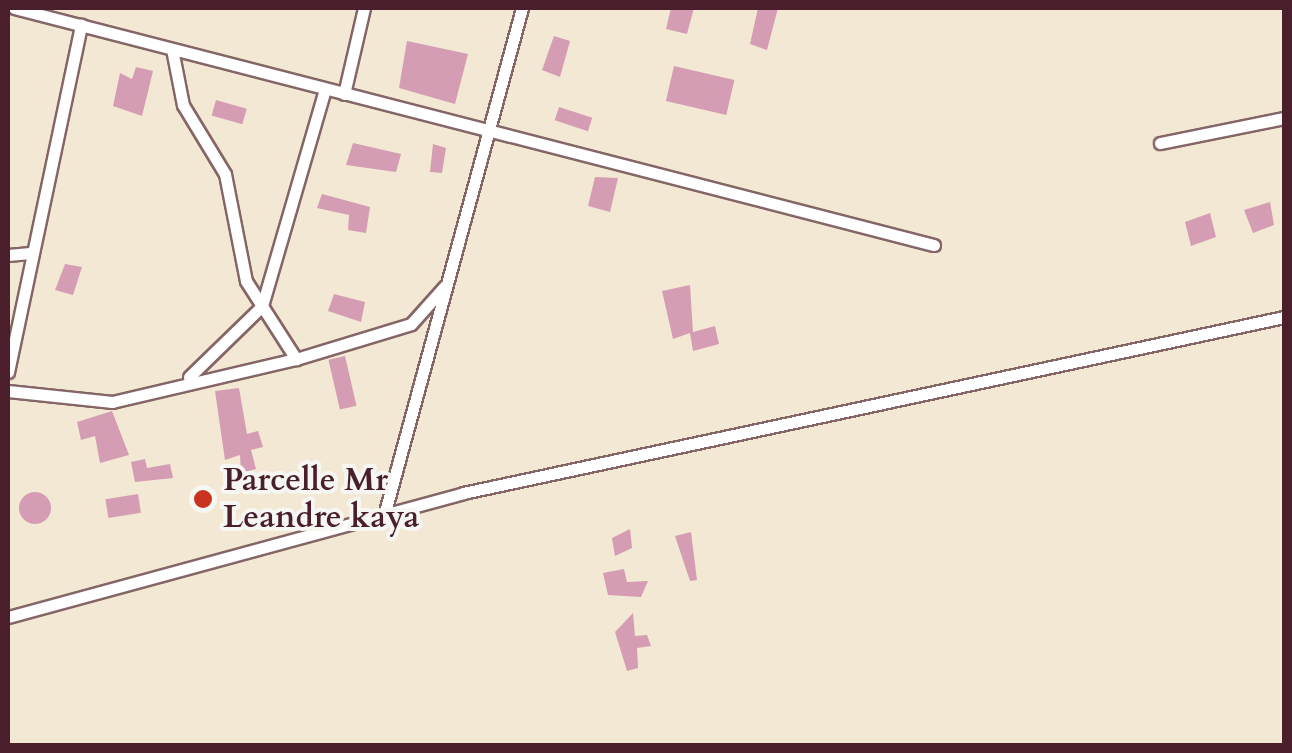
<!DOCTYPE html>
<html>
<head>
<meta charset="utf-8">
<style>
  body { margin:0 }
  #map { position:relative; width:1292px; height:753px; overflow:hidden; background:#f2e8d3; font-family:Cardo,serif }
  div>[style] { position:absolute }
  .building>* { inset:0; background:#d59db4; transform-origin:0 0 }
  .round { border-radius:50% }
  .roads { filter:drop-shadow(2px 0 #856566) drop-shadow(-2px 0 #856566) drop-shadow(0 2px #856566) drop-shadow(0 -2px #856566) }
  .street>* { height:11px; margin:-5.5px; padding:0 5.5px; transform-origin:5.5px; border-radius:5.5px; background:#fff }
  .dots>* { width:28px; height:28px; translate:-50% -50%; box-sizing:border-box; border:5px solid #f6f6f2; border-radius:50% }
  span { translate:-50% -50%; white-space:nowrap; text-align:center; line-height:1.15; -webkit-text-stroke:8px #f6f6f2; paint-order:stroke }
  .poi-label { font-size:32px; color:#4a1f2b; font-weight:700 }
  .left { translate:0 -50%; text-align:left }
  .frame { position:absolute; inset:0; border:10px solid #4a1f2b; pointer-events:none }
</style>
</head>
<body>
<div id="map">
  <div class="building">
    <i style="clip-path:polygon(671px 8px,694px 8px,687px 34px,666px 29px)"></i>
    <i style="clip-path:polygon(758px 8px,778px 8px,767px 50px,750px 44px)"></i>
    <i style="clip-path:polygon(554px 36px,570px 41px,560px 77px,542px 70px)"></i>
    <i style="clip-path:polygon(407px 41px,468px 54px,455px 104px,399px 88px)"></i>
    <i style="left:674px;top:66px;width:62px;height:36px;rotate:13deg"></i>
    <i style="clip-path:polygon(136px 67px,153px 71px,142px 116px,113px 106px,120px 73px,132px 79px)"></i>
    <i style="left:216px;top:100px;width:32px;height:16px;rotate:16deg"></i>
    <i style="left:559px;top:107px;width:35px;height:14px;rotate:18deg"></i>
    <i style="clip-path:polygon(353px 143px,401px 154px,396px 172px,346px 165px)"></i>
    <i style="clip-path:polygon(433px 144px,446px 148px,442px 173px,430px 172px)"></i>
    <i style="clip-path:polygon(595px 177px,618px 178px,610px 212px,588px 206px)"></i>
    <i style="clip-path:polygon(322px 194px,370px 207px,366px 233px,348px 230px,349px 215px,317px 208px)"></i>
    <i style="clip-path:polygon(1270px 202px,1274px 225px,1253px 233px,1244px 210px)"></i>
    <i style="clip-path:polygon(1210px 213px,1216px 237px,1191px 246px,1185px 222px)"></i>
    <i style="clip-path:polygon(65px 264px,82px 267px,73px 295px,55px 290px)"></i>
    <i style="clip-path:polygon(690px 285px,693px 332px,715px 326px,719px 344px,693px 351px,690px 333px,673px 339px,662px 291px)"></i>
    <i style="clip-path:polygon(334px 294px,365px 302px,361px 322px,328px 311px)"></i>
    <i style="left:345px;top:356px;width:51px;height:17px;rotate:77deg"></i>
    <i style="clip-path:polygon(239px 388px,247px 434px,258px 431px,263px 447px,251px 450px,256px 469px,241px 473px,240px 455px,225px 460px,215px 391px)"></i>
    <i style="clip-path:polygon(112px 411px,129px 455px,100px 463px,95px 436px,81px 440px,77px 422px)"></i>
    <i style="clip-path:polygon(145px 459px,147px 468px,170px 464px,173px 478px,135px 482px,131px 462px)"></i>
    <i class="round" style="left:19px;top:492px;width:32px;height:32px"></i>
    <i style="left:138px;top:494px;width:19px;height:33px;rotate:81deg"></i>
    <i style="clip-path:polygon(630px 529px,632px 548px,615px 556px,612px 538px)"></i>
    <i style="clip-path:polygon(691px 532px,697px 580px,690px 581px,675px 536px)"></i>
    <i style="clip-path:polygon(624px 569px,627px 582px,648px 581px,641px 597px,608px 595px,603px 573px)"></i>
    <i style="clip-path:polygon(633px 613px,635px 636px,647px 635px,651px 646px,637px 648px,638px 668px,627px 671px,615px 632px)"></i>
  </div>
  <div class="roads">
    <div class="street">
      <i style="left:14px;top:8px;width:950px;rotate:14.45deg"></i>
      <i style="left:172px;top:49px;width:57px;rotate:78.9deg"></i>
      <i style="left:183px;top:105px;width:81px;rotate:58.7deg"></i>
      <i style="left:225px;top:174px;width:109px;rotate:78.9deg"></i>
      <i style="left:246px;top:281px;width:93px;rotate:57.3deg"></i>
      <i style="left:344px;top:94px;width:88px;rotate:-76.9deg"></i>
      <i style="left:1160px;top:143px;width:126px;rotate:-11.4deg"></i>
      <i style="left:8px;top:255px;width:22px;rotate:-5deg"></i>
      <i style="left:8px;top:372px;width:355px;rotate:-78.1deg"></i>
      <i style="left:189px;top:377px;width:102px;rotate:-44.2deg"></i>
      <i style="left:262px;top:306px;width:226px;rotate:-73.8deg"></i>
      <i style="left:8px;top:391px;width:105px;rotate:6deg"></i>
      <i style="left:112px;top:402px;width:189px;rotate:-13.2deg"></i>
      <i style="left:296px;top:359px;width:120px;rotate:-16.9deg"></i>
      <i style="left:411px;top:324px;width:51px;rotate:-48.2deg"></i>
      <i style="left:385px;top:512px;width:522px;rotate:-74.79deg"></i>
      <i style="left:8px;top:617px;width:472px;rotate:-15.2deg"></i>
      <i style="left:463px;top:493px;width:840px;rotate:-12.1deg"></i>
    </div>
  </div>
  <div class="dots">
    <i style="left:203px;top:499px;background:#c8321e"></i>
  </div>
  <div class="poi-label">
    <span class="left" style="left:223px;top:499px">Parcelle Mr<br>Leandre kaya</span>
  </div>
  <div class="frame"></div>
</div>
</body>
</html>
